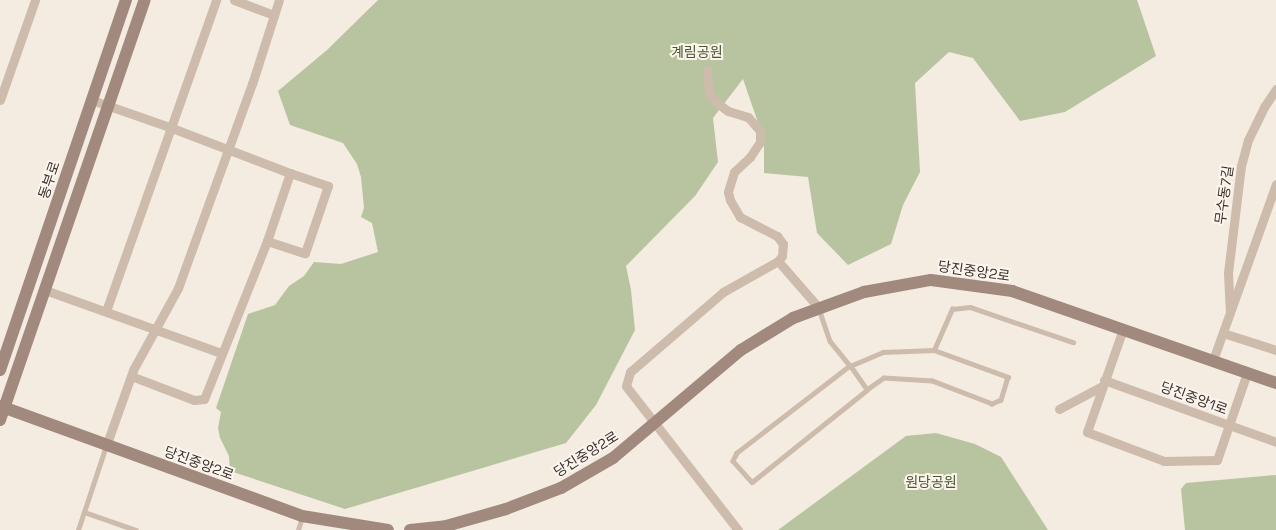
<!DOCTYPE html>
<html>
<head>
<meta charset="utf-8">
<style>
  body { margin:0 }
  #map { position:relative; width:1276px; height:530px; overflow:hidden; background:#f4ebe1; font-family:"Space Grotesk","Noto Sans KR",sans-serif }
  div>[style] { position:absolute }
  .green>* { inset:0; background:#b8c4a0 }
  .lane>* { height:4.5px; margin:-2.25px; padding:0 2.25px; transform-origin:2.25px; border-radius:2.25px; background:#cdbbac }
  .street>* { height:9px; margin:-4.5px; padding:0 4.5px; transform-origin:4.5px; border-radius:4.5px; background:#cdbbac }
  .secondary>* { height:12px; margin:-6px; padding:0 6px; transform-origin:6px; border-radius:6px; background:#a18a7d }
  span { translate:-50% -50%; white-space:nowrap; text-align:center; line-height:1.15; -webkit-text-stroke:4px #fbf5ee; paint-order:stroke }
  .park-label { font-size:14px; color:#4a5a2e }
  .street-label { font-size:14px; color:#3b302b }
</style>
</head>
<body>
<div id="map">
  <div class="green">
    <i style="clip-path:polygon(378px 0,1137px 0,1156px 56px,1065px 112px,1020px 121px,973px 58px,949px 52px,915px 83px,920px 172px,903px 205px,891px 244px,848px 265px,817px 233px,808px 177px,764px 173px,764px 140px,743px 79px,713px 118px,718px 162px,695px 196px,626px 266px,631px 290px,635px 330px,596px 405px,566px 443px,345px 509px,230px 471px,229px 456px,220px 438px,218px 428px,221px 412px,216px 408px,248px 314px,275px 305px,289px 286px,304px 276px,314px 262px,341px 264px,378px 252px,372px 223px,361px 217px,364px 208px,361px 177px,357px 164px,343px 143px,290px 125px,278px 91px,327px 50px)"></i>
    <i style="clip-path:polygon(936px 433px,975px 444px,1001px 457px,1048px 530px,778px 530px,906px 436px)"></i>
    <i style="clip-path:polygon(1276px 475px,1276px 530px,1185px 530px,1181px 489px,1186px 483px)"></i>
  </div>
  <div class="lane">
    <i style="left:819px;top:309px;width:34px;rotate:71deg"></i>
    <i style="left:830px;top:341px;width:32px;rotate:51deg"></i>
    <i style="left:850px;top:366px;width:143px;rotate:142.4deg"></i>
    <i style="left:737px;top:453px;width:9px;rotate:117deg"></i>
    <i style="left:733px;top:461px;width:28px;rotate:48deg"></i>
    <i style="left:752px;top:482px;width:147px;rotate:-38.7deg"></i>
    <i style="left:867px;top:390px;width:29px;rotate:-125deg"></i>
    <i style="left:850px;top:366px;width:36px;rotate:-23deg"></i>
    <i style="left:883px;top:352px;width:51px;rotate:-2.2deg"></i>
    <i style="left:934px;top:350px;width:79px;rotate:20deg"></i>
    <i style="left:1008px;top:377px;width:24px;rotate:107deg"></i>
    <i style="left:1001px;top:400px;width:10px;rotate:156deg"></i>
    <i style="left:992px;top:404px;width:64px;rotate:-159deg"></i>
    <i style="left:932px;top:381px;width:48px;rotate:-176.4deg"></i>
    <i style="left:884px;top:378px;width:21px;rotate:145deg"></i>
    <i style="left:934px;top:350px;width:45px;rotate:-66.3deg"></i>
    <i style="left:952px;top:309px;width:18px;rotate:-6deg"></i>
    <i style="left:970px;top:307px;width:109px;rotate:18.8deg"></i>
    <i style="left:84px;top:512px;width:55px;rotate:19.1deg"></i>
    <i style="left:78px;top:530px;width:89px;rotate:-71.6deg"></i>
    <i style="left:298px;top:530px;width:14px;rotate:-73deg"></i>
  </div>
  <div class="street">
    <i style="left:234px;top:0;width:43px;rotate:20.6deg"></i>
    <i style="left:707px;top:70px;width:23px;rotate:85deg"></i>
    <i style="left:709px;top:93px;width:10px;rotate:53deg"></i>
    <i style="left:715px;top:101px;width:16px;rotate:38deg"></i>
    <i style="left:728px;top:111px;width:21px;rotate:17deg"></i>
    <i style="left:748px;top:117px;width:18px;rotate:49deg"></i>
    <i style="left:760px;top:131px;width:11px;rotate:90deg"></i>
    <i style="left:760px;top:142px;width:18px;rotate:124deg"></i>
    <i style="left:750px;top:157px;width:22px;rotate:137deg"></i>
    <i style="left:734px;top:172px;width:21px;rotate:107deg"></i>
    <i style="left:728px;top:192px;width:8px;rotate:76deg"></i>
    <i style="left:730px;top:200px;width:20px;rotate:60deg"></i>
    <i style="left:740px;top:217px;width:42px;rotate:27.2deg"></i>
    <i style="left:777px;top:236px;width:10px;rotate:53deg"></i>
    <i style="left:783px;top:244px;width:12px;rotate:95deg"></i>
    <i style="left:782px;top:256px;width:6px;rotate:129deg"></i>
    <i style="left:0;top:100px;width:106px;rotate:-70.7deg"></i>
    <i style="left:92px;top:100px;width:85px;rotate:19.3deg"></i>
    <i style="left:172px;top:128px;width:126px;rotate:20.9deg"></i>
    <i style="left:290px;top:173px;width:72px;rotate:108.7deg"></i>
    <i style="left:267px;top:241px;width:170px;rotate:111.7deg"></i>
    <i style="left:204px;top:399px;width:10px;rotate:174deg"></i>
    <i style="left:194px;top:400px;width:67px;rotate:-159.1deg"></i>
    <i style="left:267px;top:241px;width:40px;rotate:18deg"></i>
    <i style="left:305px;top:253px;width:71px;rotate:-71.1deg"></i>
    <i style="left:328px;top:186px;width:40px;rotate:-161.1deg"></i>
    <i style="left:45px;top:290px;width:187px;rotate:19.7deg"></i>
    <i style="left:106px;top:311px;width:330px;rotate:-70.5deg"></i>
    <i style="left:1230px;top:313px;width:40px;rotate:-92.9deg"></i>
    <i style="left:1228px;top:273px;width:108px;rotate:-83.1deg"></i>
    <i style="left:1241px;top:166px;width:27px;rotate:-75deg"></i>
    <i style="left:1248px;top:140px;width:37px;rotate:-64deg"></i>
    <i style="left:1264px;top:107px;width:22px;rotate:-56deg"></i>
    <i style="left:1123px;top:329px;width:109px;rotate:109.3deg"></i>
    <i style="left:1087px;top:432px;width:82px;rotate:20.6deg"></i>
    <i style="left:1164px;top:461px;width:53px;rotate:-1.1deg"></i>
    <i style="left:1217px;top:460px;width:92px;rotate:-71deg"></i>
    <i style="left:1223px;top:333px;width:56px;rotate:17.8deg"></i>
    <i style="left:1213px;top:360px;width:187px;rotate:-70.3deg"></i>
    <i style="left:1104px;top:380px;width:183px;rotate:19.8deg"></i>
    <i style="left:1059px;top:409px;width:49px;rotate:-28.1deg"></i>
    <i style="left:106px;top:446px;width:81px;rotate:-70.4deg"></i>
    <i style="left:133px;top:370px;width:94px;rotate:-61.2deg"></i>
    <i style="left:178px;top:288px;width:217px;rotate:-70.1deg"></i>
    <i style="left:252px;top:84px;width:88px;rotate:-72.2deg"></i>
    <i style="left:738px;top:530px;width:182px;rotate:-127.9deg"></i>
    <i style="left:626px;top:386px;width:15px;rotate:-74deg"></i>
    <i style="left:630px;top:372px;width:123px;rotate:-40.7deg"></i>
    <i style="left:723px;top:292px;width:63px;rotate:-29.4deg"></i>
    <i style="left:778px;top:261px;width:62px;rotate:48.9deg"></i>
  </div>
  <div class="secondary">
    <i style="left:0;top:370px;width:391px;rotate:-71.2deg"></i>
    <i style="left:0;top:406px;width:321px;rotate:20deg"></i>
    <i style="left:302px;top:516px;width:87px;rotate:9.2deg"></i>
    <i style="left:0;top:420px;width:444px;rotate:-71deg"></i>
    <i style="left:410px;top:530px;width:36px;rotate:-6deg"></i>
    <i style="left:446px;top:526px;width:62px;rotate:-15.8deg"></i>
    <i style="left:506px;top:509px;width:59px;rotate:-20.9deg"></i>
    <i style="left:561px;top:488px;width:60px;rotate:-30deg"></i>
    <i style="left:613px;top:458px;width:167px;rotate:-40.2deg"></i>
    <i style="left:741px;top:350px;width:61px;rotate:-31.6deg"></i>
    <i style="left:793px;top:318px;width:76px;rotate:-20.1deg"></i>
    <i style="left:864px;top:292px;width:68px;rotate:-10.2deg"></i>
    <i style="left:931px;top:280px;width:82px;rotate:7.7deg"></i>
    <i style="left:1012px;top:291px;width:280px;rotate:19.2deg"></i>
  </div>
  <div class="park-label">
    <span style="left:697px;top:52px">계림공원</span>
    <span style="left:931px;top:482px">원당공원</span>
  </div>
  <div class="street-label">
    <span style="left:49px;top:180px;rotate:-71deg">동부로</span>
    <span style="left:1224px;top:195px;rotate:-82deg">무수동7길</span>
    <span style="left:974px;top:271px;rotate:8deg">당진중앙2로</span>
    <span style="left:1194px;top:398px;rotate:20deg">당진중앙1로</span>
    <span style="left:586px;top:454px;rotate:-32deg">당진중앙2로</span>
    <span style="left:199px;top:463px;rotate:20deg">당진중앙2로</span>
  </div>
</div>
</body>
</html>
